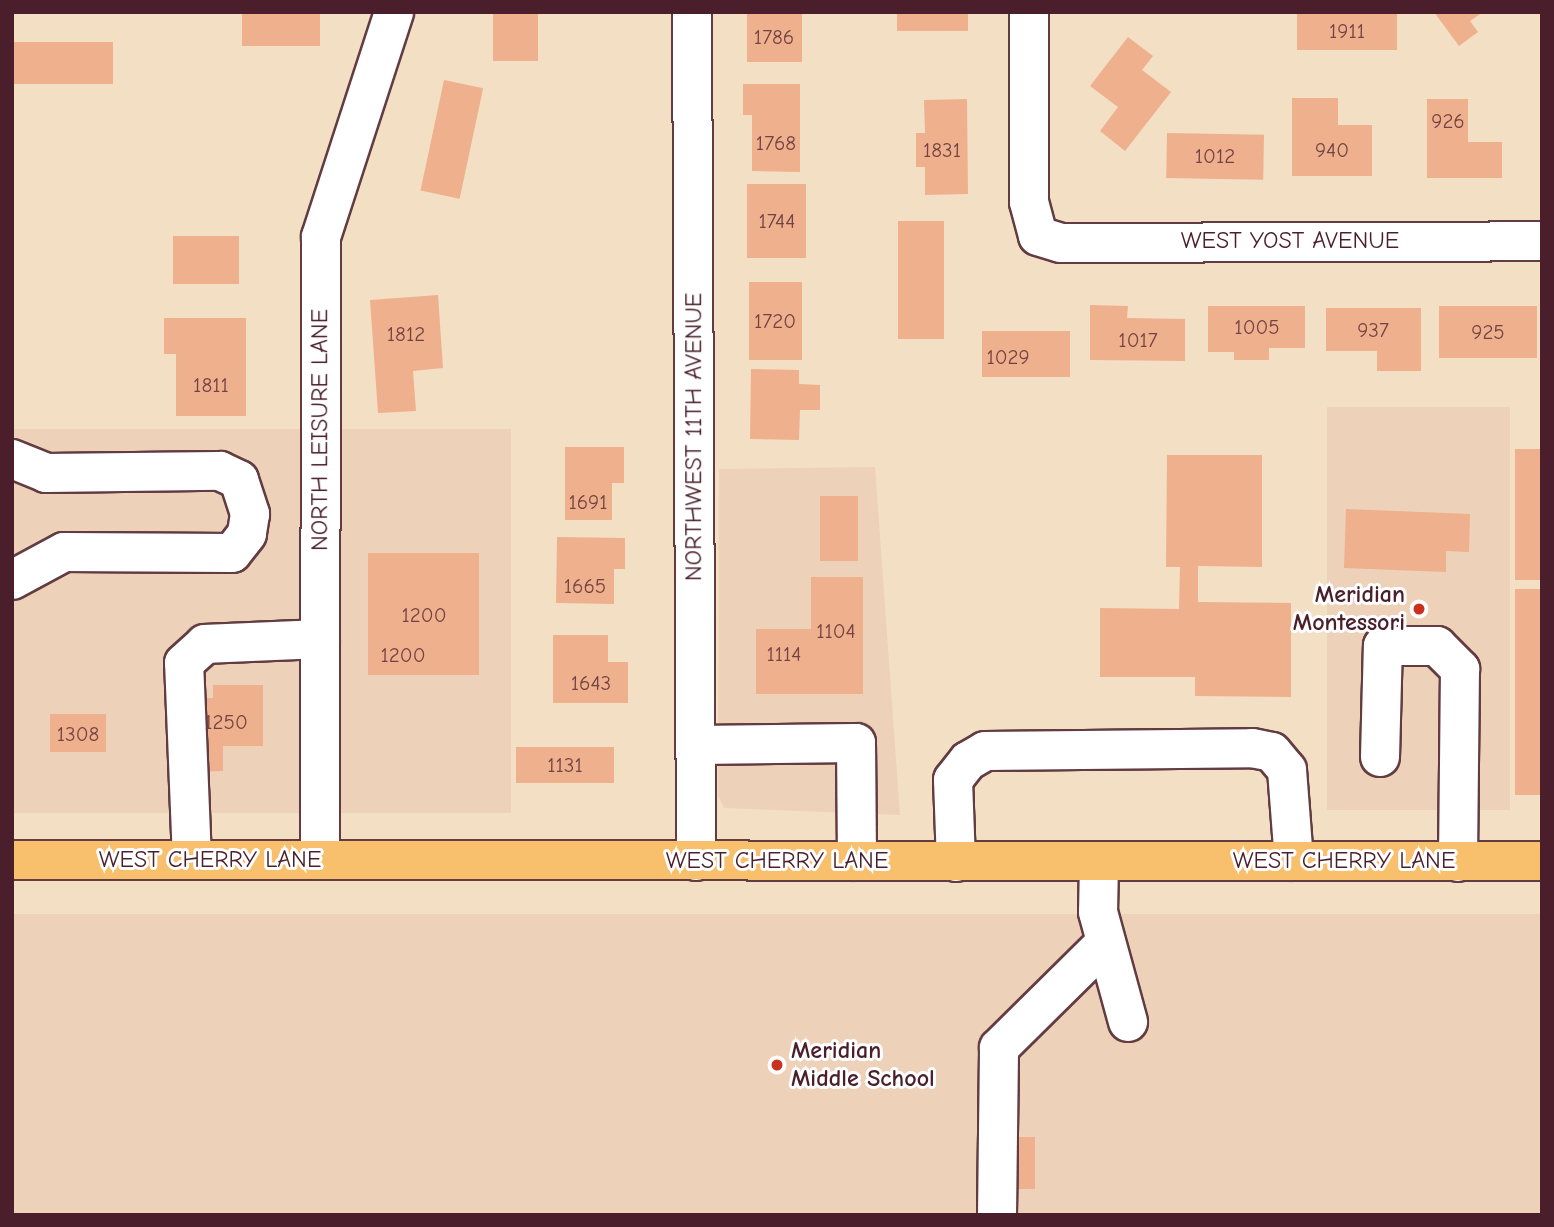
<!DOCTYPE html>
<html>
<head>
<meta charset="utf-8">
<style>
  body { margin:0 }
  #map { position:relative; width:1554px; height:1227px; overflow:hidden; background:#f3dfc4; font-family:"Comic Neue",sans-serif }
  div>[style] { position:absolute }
  .built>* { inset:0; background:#edd1b9; transform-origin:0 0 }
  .building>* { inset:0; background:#efb08d; transform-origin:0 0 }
  .roads { filter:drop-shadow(2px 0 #633c42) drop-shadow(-2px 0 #633c42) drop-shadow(0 2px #633c42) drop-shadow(0 -2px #633c42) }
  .minor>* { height:38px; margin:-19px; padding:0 19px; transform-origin:19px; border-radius:19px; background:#fff }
  .major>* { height:38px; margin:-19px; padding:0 19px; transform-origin:19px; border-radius:19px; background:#f8bf6c }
  .dots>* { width:19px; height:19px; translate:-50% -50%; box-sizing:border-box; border:4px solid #fff; border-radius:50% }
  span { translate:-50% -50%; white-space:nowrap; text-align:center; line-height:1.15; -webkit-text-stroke:6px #fff; paint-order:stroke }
  .number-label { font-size:21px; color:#734344 }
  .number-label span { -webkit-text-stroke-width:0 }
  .street-label { font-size:24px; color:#4a1f2b }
  .poi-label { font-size:24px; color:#4a1f2b; font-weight:700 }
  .right { translate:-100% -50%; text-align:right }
  .left { translate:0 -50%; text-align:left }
  .frame { position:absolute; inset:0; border:14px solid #4a1f2b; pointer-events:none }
</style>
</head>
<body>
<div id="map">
  <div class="built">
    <i style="left:1510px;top:407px;width:403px;height:183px;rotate:90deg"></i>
    <i style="left:511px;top:429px;width:384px;height:499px;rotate:90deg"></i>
    <i style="clip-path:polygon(875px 467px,900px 815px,724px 808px,718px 795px,719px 469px)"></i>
    <i style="left:12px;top:914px;width:1530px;height:301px"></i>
  </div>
  <div class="building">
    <i style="left:242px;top:12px;width:78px;height:34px"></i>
    <i style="left:493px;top:12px;width:45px;height:49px"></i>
    <i style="left:747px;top:12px;width:55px;height:50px"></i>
    <i style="left:897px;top:12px;width:71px;height:19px"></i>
    <i style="left:1297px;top:12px;width:100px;height:38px"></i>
    <i style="clip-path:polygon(1434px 12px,1483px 12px,1470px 21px,1478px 32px,1459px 46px)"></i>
    <i style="clip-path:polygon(1128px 37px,1153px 56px,1142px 70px,1171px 92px,1125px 151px,1100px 131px,1118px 107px,1090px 86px)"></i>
    <i style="left:113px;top:42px;width:42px;height:101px;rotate:90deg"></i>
    <i style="left:444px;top:80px;width:40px;height:113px;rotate:12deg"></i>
    <i style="clip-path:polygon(743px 84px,800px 84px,800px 172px,752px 171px,752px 115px,743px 115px)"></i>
    <i style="clip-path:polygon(1292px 98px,1338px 98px,1338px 125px,1372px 125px,1372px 176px,1292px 176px)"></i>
    <i style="clip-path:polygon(967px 99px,968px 194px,925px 195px,925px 167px,916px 167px,916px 133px,925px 133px,924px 100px)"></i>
    <i style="clip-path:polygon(1427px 99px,1468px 99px,1468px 142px,1502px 142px,1502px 178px,1427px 178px)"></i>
    <i style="left:1167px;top:133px;width:97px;height:45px;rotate:1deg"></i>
    <i style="left:747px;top:184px;width:59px;height:74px"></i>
    <i style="left:898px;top:221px;width:46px;height:118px"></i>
    <i style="left:173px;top:236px;width:66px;height:48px"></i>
    <i style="left:749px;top:282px;width:53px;height:78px"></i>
    <i style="clip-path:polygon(438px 295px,443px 368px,413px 371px,416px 411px,378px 413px,370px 300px)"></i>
    <i style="clip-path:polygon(1090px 305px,1128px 306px,1127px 318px,1185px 319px,1185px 361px,1090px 360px)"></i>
    <i style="clip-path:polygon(1208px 306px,1305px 306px,1305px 348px,1269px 348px,1269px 360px,1234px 360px,1234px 352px,1208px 352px)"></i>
    <i style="left:1537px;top:306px;width:52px;height:98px;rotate:90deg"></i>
    <i style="clip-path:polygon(1326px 308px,1421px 308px,1421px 371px,1377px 371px,1377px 351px,1326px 351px)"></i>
    <i style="clip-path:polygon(164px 318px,246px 318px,246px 416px,176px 416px,176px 354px,164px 354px)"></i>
    <i style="left:982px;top:331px;width:88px;height:46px"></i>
    <i style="clip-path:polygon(751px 369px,799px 370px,799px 384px,820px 385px,820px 410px,800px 410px,799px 440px,750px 439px)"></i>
    <i style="clip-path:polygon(565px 447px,624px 447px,624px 483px,612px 483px,612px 520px,565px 520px)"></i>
    <i style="left:1515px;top:449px;width:27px;height:131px"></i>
    <i style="clip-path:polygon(1167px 455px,1262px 455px,1262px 567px,1198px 566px,1198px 602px,1291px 603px,1291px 697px,1195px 696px,1195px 677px,1100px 677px,1100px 608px,1179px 609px,1180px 567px,1166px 567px)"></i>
    <i style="left:820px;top:496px;width:38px;height:65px"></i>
    <i style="clip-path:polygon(1346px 509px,1470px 514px,1469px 552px,1446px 551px,1446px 572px,1344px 568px)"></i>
    <i style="clip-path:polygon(557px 537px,625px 538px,625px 569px,614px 569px,614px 604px,556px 603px)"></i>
    <i style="left:479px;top:553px;width:122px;height:111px;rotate:90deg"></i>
    <i style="clip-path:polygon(811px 577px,863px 577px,863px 694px,756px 694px,756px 629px,811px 629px)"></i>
    <i style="left:1515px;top:589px;width:27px;height:206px"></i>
    <i style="clip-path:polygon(553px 635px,608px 635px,608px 662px,628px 662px,628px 703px,553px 703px)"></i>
    <i style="clip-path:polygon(213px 685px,263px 685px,263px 746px,223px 746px,223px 771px,189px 772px,189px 698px,213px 698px)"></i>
    <i style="left:106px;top:714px;width:38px;height:56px;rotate:90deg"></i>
    <i style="left:516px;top:747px;width:98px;height:36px"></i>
    <i style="left:1013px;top:1137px;width:22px;height:52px"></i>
  </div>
  <div class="roads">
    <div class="minor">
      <i style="left:692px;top:12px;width:849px;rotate:89.73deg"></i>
      <i style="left:1029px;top:12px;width:190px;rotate:90deg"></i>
      <i style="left:1029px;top:202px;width:35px;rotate:75deg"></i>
      <i style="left:1038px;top:236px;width:24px;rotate:17deg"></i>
      <i style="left:1061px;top:243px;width:481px;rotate:-0.2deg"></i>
      <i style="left:12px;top:459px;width:37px;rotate:22deg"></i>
      <i style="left:46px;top:473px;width:174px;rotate:-0.7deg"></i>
      <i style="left:220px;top:471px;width:21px;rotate:25deg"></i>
      <i style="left:239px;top:480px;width:36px;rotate:72deg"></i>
      <i style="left:250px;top:514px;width:20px;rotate:99deg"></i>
      <i style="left:247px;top:534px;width:24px;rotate:128deg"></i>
      <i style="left:232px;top:553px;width:168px;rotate:-179.7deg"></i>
      <i style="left:64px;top:552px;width:59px;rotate:151.7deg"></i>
      <i style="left:696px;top:745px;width:160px;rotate:-0.7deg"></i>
      <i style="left:856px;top:743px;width:118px;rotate:89.5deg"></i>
      <i style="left:1380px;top:757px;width:111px;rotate:-88.5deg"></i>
      <i style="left:1383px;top:646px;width:54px"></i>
      <i style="left:1437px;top:646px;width:33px;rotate:45deg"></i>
      <i style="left:1460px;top:669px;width:193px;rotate:90.6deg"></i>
      <i style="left:192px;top:860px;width:197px;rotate:-92.3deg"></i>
      <i style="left:184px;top:663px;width:28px;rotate:-42deg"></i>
      <i style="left:205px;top:644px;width:115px;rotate:-2.5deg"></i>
      <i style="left:320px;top:860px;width:623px;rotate:-89.91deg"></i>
      <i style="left:321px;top:237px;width:237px;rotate:-72deg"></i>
      <i style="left:956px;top:862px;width:82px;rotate:-92.1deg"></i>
      <i style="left:953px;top:780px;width:24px;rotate:-52deg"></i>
      <i style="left:968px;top:761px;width:20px;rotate:-30deg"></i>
      <i style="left:985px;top:751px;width:267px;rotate:-0.6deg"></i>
      <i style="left:1252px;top:748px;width:20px;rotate:11deg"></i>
      <i style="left:1272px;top:752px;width:23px;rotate:50deg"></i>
      <i style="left:1287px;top:770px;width:91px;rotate:85.6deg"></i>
      <i style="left:1099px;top:862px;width:50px;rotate:91.1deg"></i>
      <i style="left:1098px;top:912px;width:114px;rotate:74.7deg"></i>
      <i style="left:997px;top:1215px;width:167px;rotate:-89.3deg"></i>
      <i style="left:999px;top:1048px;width:148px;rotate:-44.7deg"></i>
    </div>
    <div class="major">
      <i style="left:12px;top:860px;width:1530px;rotate:0.04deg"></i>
    </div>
  </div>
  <div class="dots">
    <i style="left:1419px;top:609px;background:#c8321e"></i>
    <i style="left:777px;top:1065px;background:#c8321e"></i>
  </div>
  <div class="number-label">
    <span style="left:1347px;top:31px">1911</span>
    <span style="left:774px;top:37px">1786</span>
    <span style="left:1448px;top:121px">926</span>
    <span style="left:776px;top:143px">1768</span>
    <span style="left:942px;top:150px">1831</span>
    <span style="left:1332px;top:150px">940</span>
    <span style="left:1215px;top:156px">1012</span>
    <span style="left:777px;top:221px">1744</span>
    <span style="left:775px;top:321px">1720</span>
    <span style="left:1257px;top:327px">1005</span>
    <span style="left:1373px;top:330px">937</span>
    <span style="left:1488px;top:332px">925</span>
    <span style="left:406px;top:334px">1812</span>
    <span style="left:1138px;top:340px">1017</span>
    <span style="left:1008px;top:357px">1029</span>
    <span style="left:211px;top:385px">1811</span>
    <span style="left:588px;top:502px">1691</span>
    <span style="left:585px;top:586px">1665</span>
    <span style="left:424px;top:615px">1200</span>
    <span style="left:836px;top:631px">1104</span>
    <span style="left:784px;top:654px">1114</span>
    <span style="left:403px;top:655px">1200</span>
    <span style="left:591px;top:683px">1643</span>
    <span style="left:226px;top:722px">1250</span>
    <span style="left:78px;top:734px">1308</span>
    <span style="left:565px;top:765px">1131</span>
  </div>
  <div class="street-label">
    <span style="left:1290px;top:241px">WEST YOST AVENUE</span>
    <span style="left:320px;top:430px;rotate:-90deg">NORTH LEISURE LANE</span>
    <span style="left:694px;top:437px;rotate:-90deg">NORTHWEST 11TH AVENUE</span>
    <span style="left:210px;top:860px">WEST CHERRY LANE</span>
    <span style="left:777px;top:861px">WEST CHERRY LANE</span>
    <span style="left:1344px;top:861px">WEST CHERRY LANE</span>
  </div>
  <div class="poi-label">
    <span class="right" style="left:1405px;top:609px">Meridian<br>Montessori</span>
    <span class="left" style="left:791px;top:1065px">Meridian<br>Middle School</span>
  </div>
  <div class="frame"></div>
</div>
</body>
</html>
